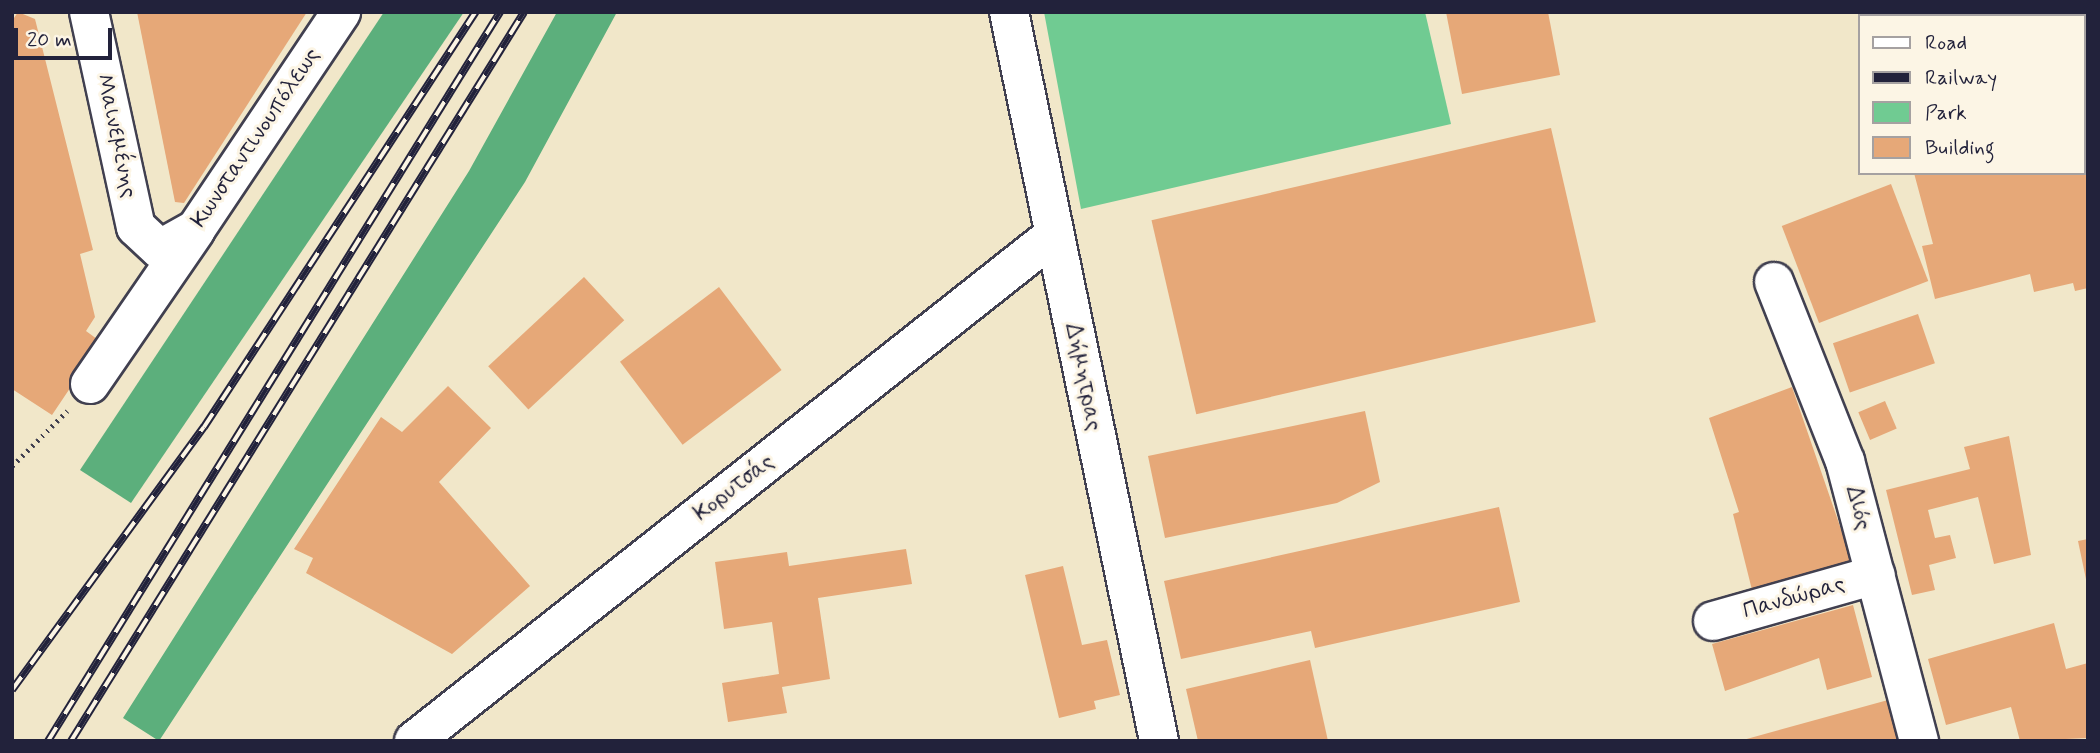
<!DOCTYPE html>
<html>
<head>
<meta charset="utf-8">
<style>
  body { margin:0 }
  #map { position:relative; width:2100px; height:753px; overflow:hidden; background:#f1e7c9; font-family:Mynerve,sans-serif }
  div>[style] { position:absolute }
  .green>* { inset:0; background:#70cb92 }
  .forest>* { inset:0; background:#5caf7c }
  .building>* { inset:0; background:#e6a878; transform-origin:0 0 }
  .path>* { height:4.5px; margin-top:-2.25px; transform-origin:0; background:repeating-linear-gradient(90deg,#414050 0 2px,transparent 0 7px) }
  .roads { filter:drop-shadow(2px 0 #414050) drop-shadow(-2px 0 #414050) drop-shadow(0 2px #414050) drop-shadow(0 -2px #414050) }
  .minor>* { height:38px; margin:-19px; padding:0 19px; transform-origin:19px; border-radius:19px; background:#fff }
  .rail>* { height:8px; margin-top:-4px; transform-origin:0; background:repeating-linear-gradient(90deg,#fcf5e5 0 16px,#22223b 0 32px); box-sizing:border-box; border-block:2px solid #22223b }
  span { translate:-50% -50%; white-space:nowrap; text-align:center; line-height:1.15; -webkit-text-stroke:6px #fcf5e5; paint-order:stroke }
  .street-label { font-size:23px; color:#22223b }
  .frame { position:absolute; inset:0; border:14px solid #22223b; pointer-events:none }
  .legend { position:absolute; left:1858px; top:14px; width:228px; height:161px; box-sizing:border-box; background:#fcf5e5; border:2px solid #a5a1a1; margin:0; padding:9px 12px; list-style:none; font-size:21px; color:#22223b }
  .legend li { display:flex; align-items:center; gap:14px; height:35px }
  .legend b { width:35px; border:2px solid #a5a1a1 }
  .scale { position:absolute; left:14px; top:28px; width:98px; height:32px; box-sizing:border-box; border:4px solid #22223b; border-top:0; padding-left:9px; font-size:21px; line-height:24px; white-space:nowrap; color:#22223b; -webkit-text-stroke:5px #fcf5e5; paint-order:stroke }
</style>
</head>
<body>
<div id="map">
  <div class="green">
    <i style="clip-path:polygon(1044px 12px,1425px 12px,1451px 124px,1081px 209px)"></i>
  </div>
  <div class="forest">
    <i style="clip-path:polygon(384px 12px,464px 12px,131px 503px,80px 470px)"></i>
    <i style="clip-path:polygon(557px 12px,617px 12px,525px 182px,159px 741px,123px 718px,469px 171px)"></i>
  </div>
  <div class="building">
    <i style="clip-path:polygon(18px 12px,35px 19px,93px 250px,80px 254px,95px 317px,86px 331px,101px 342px,52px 415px,12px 389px,12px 21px)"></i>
    <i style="clip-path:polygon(137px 12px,307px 12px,184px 203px,175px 202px)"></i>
    <i style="clip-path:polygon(1446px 12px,1548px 12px,1560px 75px,1462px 94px)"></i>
    <i style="clip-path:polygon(1951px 12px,2069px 12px,2069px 13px,1941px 16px)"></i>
    <i style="clip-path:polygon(2088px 109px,2088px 288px,2075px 291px,2073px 283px,2034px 292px,2030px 274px,1935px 299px,1922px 246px,1933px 244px,1914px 173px,2084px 173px)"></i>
    <i style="left:1551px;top:128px;width:199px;height:410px;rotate:77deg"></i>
    <i style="left:1891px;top:184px;width:104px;height:117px;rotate:69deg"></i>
    <i style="left:584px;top:277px;width:59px;height:131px;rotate:47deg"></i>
    <i style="left:719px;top:287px;width:104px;height:124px;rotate:53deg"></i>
    <i style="left:1918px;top:314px;width:52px;height:90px;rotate:71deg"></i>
    <i style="clip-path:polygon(448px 386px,491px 428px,439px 482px,530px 586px,452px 654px,306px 573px,313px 558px,294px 549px,381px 417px,402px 432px)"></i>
    <i style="clip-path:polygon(1792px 387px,1853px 564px,1752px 590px,1733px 514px,1739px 512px,1709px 418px)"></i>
    <i style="left:1885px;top:401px;width:30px;height:29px;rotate:67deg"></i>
    <i style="clip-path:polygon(1365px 411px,1380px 482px,1337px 503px,1165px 538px,1148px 456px)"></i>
    <i style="clip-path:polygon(2009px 436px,2031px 555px,1994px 564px,1978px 497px,1928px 510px,1935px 538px,1950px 535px,1956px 558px,1929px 565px,1935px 590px,1912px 595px,1886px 490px,1970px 469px,1964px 447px)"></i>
    <i style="clip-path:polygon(1499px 507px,1520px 602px,1315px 648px,1311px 631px,1181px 659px,1164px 581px)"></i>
    <i style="clip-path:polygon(2088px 539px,2088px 583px,2087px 584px,2078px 541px)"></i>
    <i style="clip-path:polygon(906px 549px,912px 584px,818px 598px,830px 679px,782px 687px,787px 713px,728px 722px,722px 683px,779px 674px,772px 622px,724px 629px,715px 562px,787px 552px,789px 566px)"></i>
    <i style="clip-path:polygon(1063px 566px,1082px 645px,1107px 640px,1120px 695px,1094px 701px,1096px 709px,1059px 718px,1025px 575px)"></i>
    <i style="clip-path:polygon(1853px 605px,1872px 677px,1827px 690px,1819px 658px,1725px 691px,1712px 644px)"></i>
    <i style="clip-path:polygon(2054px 623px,2066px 669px,2088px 663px,2088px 738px,2020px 741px,2011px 707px,1946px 725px,1928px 659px)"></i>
    <i style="clip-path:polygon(1310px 660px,1328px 741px,1198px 741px,1186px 689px)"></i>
    <i style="clip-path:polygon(1888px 700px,1899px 741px,1743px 741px,1743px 740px)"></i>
  </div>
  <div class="path">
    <i style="left:12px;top:466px;width:78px;rotate:-45deg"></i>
  </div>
  <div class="roads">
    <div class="minor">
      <i style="left:89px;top:12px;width:220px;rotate:77.7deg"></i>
      <i style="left:136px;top:227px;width:33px;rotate:43deg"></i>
      <i style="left:160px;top:249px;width:41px;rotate:-29.1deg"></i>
      <i style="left:196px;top:229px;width:261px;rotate:-56.2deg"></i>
      <i style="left:1009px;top:12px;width:744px;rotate:78.37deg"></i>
      <i style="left:1774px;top:282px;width:193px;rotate:68.4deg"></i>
      <i style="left:1845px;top:461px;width:290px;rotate:75.2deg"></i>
      <i style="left:90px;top:384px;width:186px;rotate:-55.5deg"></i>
      <i style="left:1713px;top:621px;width:169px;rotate:-15.8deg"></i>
      <i style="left:414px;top:741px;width:816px;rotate:-38.33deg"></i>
    </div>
  </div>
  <div class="rail">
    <i style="left:12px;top:690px;width:326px;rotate:-53.9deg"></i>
    <i style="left:204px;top:427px;width:496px;rotate:-56.8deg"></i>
    <i style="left:48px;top:741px;width:858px;rotate:-58.2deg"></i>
    <i style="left:71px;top:741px;width:858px;rotate:-58.14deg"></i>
  </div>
  <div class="street-label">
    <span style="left:116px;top:136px;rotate:78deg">Μαινεμένης</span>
    <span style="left:256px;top:138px;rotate:-56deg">Κωνσταντινουπόλεως</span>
    <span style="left:1083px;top:377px;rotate:78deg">Δήμητρας</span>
    <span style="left:734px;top:488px;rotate:-38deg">Κορυτσάς</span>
    <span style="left:1858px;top:508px;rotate:75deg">Διός</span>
    <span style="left:1794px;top:598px;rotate:-16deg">Πανδώρας</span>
  </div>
  <div class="frame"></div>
  <ul class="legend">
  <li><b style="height:9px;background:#fff"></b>Road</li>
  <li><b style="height:9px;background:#22223b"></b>Railway</li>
  <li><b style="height:19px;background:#70cb92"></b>Park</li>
  <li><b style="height:19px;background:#e6a878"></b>Building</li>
  </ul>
  <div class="scale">20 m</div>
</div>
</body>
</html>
